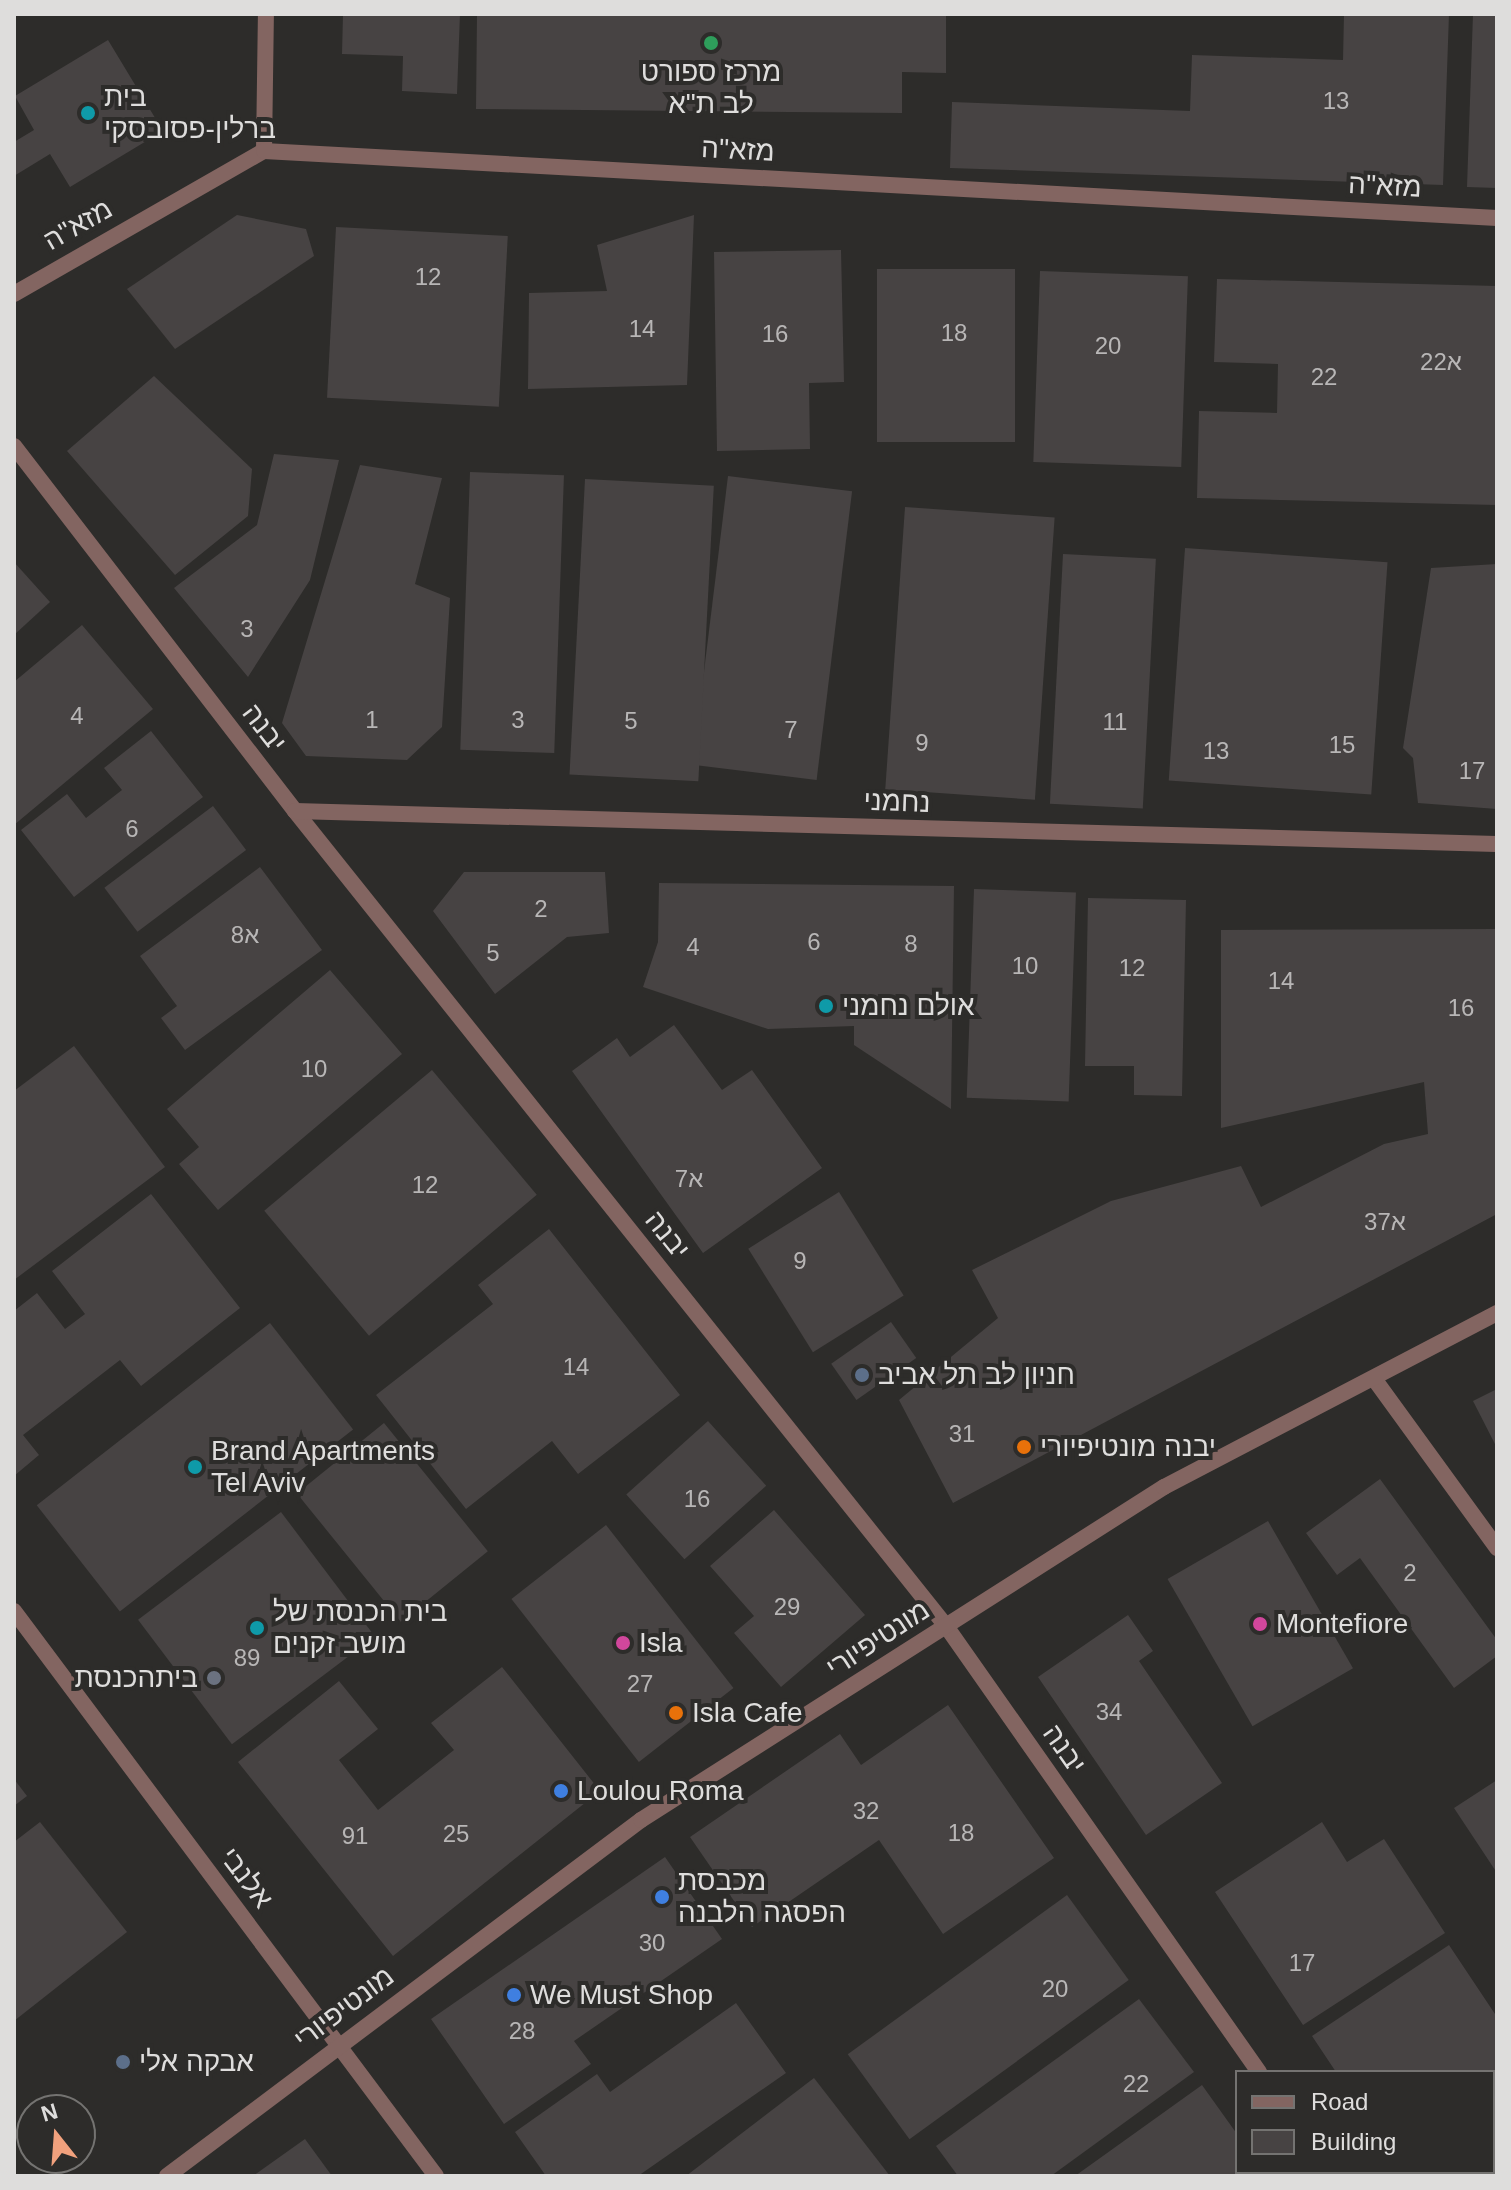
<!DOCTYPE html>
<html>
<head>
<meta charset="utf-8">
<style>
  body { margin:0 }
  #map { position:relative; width:1511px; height:2190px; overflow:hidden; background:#2d2c2a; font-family:Helvetica,Heebo,sans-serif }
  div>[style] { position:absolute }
  .building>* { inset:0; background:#474343; transform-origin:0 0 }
  .street>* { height:16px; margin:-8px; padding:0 8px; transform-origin:8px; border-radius:8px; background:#836561 }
  .dots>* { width:22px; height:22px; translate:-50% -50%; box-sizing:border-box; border:4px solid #2d2c2a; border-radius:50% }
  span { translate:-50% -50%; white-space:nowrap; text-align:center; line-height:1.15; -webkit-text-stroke:8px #2d2c2a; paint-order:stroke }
  .number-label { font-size:24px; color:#b8b6b6 }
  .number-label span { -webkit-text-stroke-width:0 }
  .poi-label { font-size:28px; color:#dedddc }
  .left { translate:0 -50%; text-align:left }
  .right { translate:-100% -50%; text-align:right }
  .street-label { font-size:28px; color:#dedddc }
  .frame { position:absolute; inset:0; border:16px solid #dedddc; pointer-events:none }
  .legend { position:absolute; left:1235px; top:2070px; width:260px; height:104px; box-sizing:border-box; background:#2d2c2a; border:2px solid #747371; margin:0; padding:10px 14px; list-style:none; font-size:24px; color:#dedddc }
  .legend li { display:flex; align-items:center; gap:16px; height:40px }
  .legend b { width:40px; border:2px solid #747371 }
  .north { position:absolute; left:16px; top:2094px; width:80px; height:80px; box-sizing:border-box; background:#2d2c2a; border:2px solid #747371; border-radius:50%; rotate:343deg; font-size:22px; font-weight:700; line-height:32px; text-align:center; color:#dedddc }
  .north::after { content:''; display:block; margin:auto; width:28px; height:36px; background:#f1a17d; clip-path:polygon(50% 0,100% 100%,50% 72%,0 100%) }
</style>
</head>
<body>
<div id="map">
  <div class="building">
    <i style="clip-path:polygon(343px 14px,460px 14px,457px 94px,402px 91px,403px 56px,342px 54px)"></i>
    <i style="clip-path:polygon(477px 14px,946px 14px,946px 73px,902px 72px,902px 113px,476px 109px)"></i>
    <i style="clip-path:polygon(1344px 14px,1449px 14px,1443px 185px,950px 168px,952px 102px,1190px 111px,1192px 55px,1343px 60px)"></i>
    <i style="clip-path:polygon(1473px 14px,1497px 14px,1497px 188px,1467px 187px)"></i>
    <i style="clip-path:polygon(108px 40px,163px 131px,70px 187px,50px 154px,14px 176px,14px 142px,34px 130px,15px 96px)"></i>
    <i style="clip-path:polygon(237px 215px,306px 229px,314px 256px,175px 349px,127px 289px)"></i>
    <i style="clip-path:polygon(694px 215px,687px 385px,528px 389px,529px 293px,607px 291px,597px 245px)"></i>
    <i style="left:336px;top:227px;width:172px;height:171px;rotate:3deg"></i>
    <i style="clip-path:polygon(841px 250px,844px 382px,809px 383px,810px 449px,717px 451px,714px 252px)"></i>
    <i style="left:1015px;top:269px;width:173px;height:138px;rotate:90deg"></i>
    <i style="left:1040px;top:271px;width:148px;height:191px;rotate:2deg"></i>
    <i style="clip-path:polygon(1217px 279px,1497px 286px,1497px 505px,1197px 498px,1199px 411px,1277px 413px,1278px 364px,1214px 362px)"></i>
    <i style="clip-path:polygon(154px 376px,252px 469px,248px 516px,175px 575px,67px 451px)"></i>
    <i style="clip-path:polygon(274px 454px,339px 460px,310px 580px,248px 677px,174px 588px,257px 525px)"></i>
    <i style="clip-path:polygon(360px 465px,442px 478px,415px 584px,450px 598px,442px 727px,407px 760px,306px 756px,282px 723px)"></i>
    <i style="left:470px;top:472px;width:94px;height:278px;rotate:2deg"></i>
    <i style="left:728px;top:476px;width:125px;height:291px;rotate:7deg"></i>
    <i style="left:585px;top:479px;width:129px;height:296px;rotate:3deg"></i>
    <i style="left:905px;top:507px;width:150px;height:283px;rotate:4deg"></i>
    <i style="left:1185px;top:548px;width:203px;height:233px;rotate:4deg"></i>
    <i style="left:1063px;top:554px;width:93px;height:250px;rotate:3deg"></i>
    <i style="clip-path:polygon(14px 562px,50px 602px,14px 635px)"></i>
    <i style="clip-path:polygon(1497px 564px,1497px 809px,1418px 803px,1413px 758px,1403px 748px,1431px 568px)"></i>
    <i style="clip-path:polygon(82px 625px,153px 709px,14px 825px,14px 682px)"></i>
    <i style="clip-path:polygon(151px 731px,203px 797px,74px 897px,21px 830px,67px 794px,86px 818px,122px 790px,104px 768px)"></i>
    <i style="left:213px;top:806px;width:55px;height:136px;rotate:53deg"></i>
    <i style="clip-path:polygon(260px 867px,322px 950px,185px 1050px,161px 1018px,177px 1006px,140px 956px)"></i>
    <i style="clip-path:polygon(464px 872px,605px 872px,609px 933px,567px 937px,495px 994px,433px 911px)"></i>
    <i style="clip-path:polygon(659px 883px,954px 886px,951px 1109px,854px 1045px,854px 1026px,768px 1029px,643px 987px,658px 942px)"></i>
    <i style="left:974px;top:889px;width:102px;height:209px;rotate:2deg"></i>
    <i style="clip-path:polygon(1088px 898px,1186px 900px,1182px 1096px,1134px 1095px,1134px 1066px,1085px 1066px)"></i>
    <i style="clip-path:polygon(1497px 929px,1497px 1214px,953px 1503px,899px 1400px,998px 1318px,972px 1270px,1111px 1201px,1241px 1166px,1261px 1207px,1384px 1144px,1428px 1134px,1424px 1082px,1221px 1128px,1221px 930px)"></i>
    <i style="clip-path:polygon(330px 970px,402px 1054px,218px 1210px,179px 1164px,199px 1147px,167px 1109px)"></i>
    <i style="clip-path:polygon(674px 1025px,722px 1090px,752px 1070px,822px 1168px,703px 1253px,572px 1071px,617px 1038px,630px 1057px)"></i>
    <i style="clip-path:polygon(74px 1046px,165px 1167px,14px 1280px,14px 1091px)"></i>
    <i style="left:432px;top:1070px;width:163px;height:219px;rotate:50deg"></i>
    <i style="left:839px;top:1192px;width:122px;height:107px;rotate:58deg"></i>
    <i style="clip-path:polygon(151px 1194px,240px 1308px,141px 1386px,120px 1360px,23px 1435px,39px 1455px,14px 1476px,14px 1311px,37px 1293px,65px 1329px,85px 1314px,52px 1271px)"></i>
    <i style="clip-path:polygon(549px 1229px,680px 1395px,578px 1474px,552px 1441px,466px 1509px,376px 1395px,493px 1304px,478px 1285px)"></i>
    <i style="left:891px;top:1322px;width:44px;height:73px;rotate:55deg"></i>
    <i style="left:270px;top:1323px;width:135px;height:296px;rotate:52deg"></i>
    <i style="clip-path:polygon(1497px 1389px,1497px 1448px,1473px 1401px)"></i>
    <i style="left:708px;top:1421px;width:87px;height:110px;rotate:48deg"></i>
    <i style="left:384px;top:1423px;width:165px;height:112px;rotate:51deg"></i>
    <i style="clip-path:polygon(1380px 1479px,1497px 1640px,1497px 1656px,1454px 1688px,1360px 1558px,1337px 1575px,1306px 1533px)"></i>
    <i style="clip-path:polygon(774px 1510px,865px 1615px,781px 1687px,734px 1633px,754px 1616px,710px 1566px)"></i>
    <i style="left:281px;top:1512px;width:156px;height:179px;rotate:53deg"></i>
    <i style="left:1268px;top:1521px;width:170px;height:116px;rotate:60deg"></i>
    <i style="left:606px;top:1525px;width:207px;height:120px;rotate:52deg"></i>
    <i style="clip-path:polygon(1128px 1615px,1153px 1651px,1139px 1661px,1222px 1783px,1146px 1835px,1038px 1677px)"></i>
    <i style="clip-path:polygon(502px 1667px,600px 1791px,393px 1956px,238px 1762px,339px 1681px,378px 1729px,339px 1760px,378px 1810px,454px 1750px,431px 1723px)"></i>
    <i style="clip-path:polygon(948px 1705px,1054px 1858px,943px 1934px,879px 1840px,752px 1927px,690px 1837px,840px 1734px,861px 1765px)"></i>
    <i style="clip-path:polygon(14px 1779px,27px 1796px,14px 1806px)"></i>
    <i style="clip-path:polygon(1497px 1780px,1497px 1873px,1454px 1808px)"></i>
    <i style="clip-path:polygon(40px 1822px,127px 1932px,14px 2021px,14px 1842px)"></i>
    <i style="clip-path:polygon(1322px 1822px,1347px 1862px,1384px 1839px,1445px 1933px,1303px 2025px,1215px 1892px)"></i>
    <i style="clip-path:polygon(665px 1857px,722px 1939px,574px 2041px,591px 2064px,504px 2124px,431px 2019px)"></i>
    <i style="left:1067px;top:1895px;width:105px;height:271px;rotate:54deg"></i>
    <i style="clip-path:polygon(1449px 1945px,1497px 2017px,1493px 2133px,1493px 2072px,1336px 2072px,1312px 2036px)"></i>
    <i style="clip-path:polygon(1139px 1999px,1194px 2072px,1051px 2176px,958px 2176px,936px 2146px)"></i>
    <i style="clip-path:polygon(736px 2003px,786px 2073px,638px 2176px,546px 2176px,515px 2132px,597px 2074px,610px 2092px)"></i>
    <i style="clip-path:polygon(814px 2078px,890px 2176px,686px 2176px)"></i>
    <i style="clip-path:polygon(1202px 2085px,1237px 2134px,1237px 2172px,1267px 2176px,1075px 2176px)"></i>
    <i style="clip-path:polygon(305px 2139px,332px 2176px,253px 2176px)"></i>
    <i style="clip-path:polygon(1497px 2148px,1497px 2176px,1453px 2176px,1493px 2172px)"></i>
  </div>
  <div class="street">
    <i style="left:264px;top:151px;width:137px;rotate:-89.2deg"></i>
    <i style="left:14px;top:294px;width:288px;rotate:-29.8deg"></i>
    <i style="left:264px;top:151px;width:1235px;rotate:3.11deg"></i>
    <i style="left:14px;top:446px;width:461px;rotate:52.4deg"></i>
    <i style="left:295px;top:811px;width:1043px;rotate:51.38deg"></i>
    <i style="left:946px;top:1626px;width:545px;rotate:54.94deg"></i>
    <i style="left:295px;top:811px;width:1202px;rotate:1.57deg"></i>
    <i style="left:1375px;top:1380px;width:208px;rotate:54deg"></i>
    <i style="left:14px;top:1611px;width:705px;rotate:53.24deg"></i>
    <i style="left:1329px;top:2172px;width:5px;rotate:53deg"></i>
    <i style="left:167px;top:2176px;width:593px;rotate:-36.91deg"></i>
    <i style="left:641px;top:1820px;width:620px;rotate:-32.49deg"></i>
    <i style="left:1164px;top:1487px;width:376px;rotate:-27.6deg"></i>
  </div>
  <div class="dots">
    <i style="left:711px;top:43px;background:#2e9e5b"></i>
    <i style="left:88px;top:113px;background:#0f9aa8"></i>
    <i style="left:826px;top:1006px;background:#0f9aa8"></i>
    <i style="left:862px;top:1375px;background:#5c6f8a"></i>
    <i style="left:1024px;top:1447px;background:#e8710a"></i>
    <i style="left:195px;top:1467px;background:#0f9aa8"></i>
    <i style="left:1260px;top:1624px;background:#d1479c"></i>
    <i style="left:257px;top:1628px;background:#0f9aa8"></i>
    <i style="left:623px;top:1643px;background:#d1479c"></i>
    <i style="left:214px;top:1678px;background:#6b7280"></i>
    <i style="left:676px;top:1713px;background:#e8710a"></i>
    <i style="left:561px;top:1791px;background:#3f7fe0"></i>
    <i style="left:662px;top:1897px;background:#3f7fe0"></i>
    <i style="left:514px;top:1995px;background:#3f7fe0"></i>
    <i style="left:123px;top:2062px;background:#5c6f8a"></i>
  </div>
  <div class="number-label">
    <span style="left:1336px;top:101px">13</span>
    <span style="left:428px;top:277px">12</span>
    <span style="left:642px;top:329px">14</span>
    <span style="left:954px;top:333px">18</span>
    <span style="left:775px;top:334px">16</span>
    <span style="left:1108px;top:346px">20</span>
    <span style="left:1441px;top:362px">22א</span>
    <span style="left:1324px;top:377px">22</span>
    <span style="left:247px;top:629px">3</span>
    <span style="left:77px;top:716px">4</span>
    <span style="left:372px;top:720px">1</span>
    <span style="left:518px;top:720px">3</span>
    <span style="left:631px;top:721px">5</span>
    <span style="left:1115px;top:722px">11</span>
    <span style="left:791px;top:730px">7</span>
    <span style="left:922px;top:743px">9</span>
    <span style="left:1342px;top:745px">15</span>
    <span style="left:1216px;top:751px">13</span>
    <span style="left:1472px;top:771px">17</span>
    <span style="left:132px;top:829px">6</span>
    <span style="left:541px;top:909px">2</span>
    <span style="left:245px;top:935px">8א</span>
    <span style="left:814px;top:942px">6</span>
    <span style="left:911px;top:944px">8</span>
    <span style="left:693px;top:947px">4</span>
    <span style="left:493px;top:953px">5</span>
    <span style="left:1025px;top:966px">10</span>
    <span style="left:1132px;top:968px">12</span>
    <span style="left:1281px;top:981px">14</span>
    <span style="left:1461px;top:1008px">16</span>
    <span style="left:314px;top:1069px">10</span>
    <span style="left:689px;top:1179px">7א</span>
    <span style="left:425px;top:1185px">12</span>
    <span style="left:1385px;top:1222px">37א</span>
    <span style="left:800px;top:1261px">9</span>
    <span style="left:576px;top:1367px">14</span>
    <span style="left:962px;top:1434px">31</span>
    <span style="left:697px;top:1499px">16</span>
    <span style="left:1410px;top:1573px">2</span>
    <span style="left:787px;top:1607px">29</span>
    <span style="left:247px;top:1658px">89</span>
    <span style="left:640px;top:1684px">27</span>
    <span style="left:1109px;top:1712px">34</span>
    <span style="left:866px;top:1811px">32</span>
    <span style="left:961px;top:1833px">18</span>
    <span style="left:456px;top:1834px">25</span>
    <span style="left:355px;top:1836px">91</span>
    <span style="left:652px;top:1943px">30</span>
    <span style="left:1302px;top:1963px">17</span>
    <span style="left:1055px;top:1989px">20</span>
    <span style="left:522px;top:2031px">28</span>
    <span style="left:1136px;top:2084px">22</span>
  </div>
  <div class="poi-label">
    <span style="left:711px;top:88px">מרכז ספורט<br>לב ת"א</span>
    <span class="left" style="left:104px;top:113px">בית<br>ברלין-פסובסקי</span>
    <span class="left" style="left:842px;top:1006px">אולם נחמני</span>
    <span class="left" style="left:878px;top:1375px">חניון לב תל אביב</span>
    <span class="left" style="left:1040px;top:1447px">יבנה מונטיפיורי</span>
    <span class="left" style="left:211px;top:1467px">Brand Apartments<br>Tel Aviv</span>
    <span class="left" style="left:273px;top:1628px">בית הכנסת של<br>מושב זקנים</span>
    <span class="left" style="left:1276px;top:1624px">Montefiore</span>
    <span class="left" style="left:639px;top:1643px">Isla</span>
    <span class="right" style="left:198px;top:1678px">ביתהכנסת</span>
    <span class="left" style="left:692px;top:1713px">Isla Cafe</span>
    <span class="left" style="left:577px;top:1791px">Loulou Roma</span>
    <span class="left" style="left:678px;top:1897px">מכבסת<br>הפסגה הלבנה</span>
    <span class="left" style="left:530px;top:1995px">We Must Shop</span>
    <span class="left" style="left:139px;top:2062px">אבקה אלי</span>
  </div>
  <div class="street-label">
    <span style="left:738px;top:150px;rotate:3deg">מזא"ה</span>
    <span style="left:1385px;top:186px;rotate:3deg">מזא"ה</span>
    <span style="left:78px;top:225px;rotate:-30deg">מזא"ה</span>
    <span style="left:264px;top:728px;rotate:52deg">יבנה</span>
    <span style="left:897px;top:802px;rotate:2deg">נחמני</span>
    <span style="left:667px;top:1235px;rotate:51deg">יבנה</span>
    <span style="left:878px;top:1639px;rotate:-33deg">מונטיפיורי</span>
    <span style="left:1064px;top:1749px;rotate:55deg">יבנה</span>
    <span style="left:246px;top:1878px;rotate:53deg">אלנבי</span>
    <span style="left:344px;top:2008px;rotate:-37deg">מונטיפיורי</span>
  </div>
  <div class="frame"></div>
  <ul class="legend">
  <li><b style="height:10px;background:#836561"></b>Road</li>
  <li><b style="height:22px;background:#474343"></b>Building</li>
  </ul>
  <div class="north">N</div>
</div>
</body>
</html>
